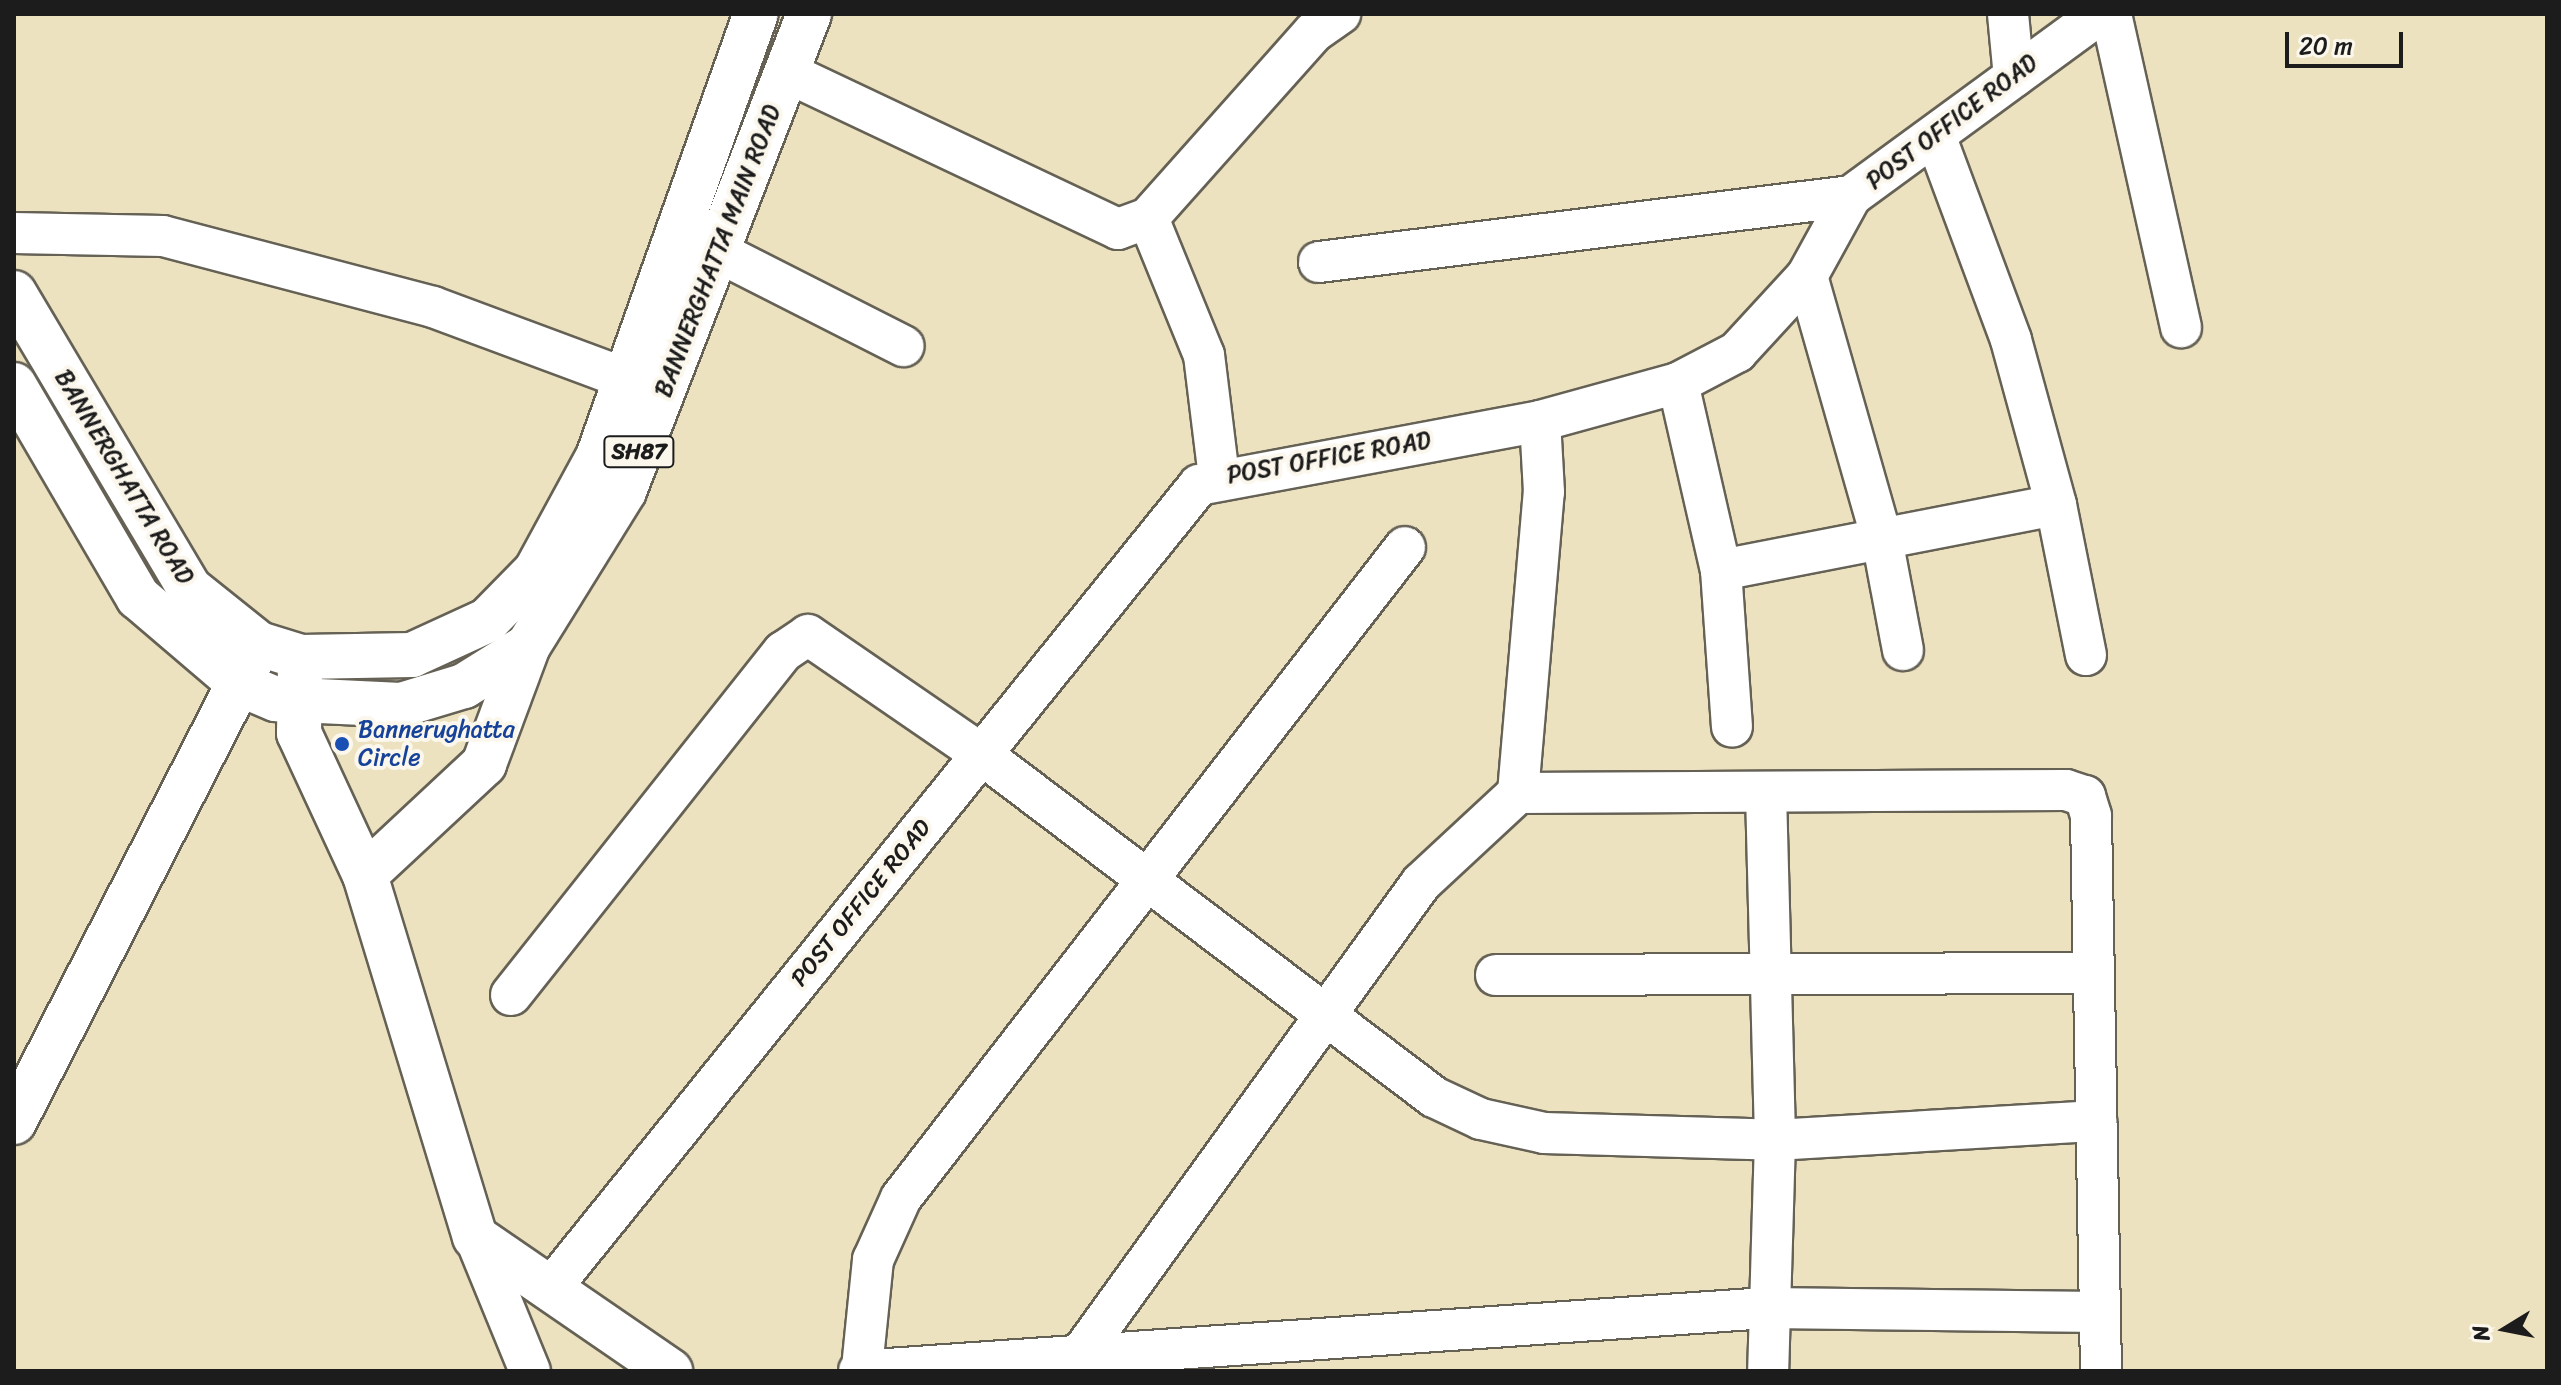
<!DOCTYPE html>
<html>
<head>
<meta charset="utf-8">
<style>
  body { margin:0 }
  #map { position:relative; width:2561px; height:1385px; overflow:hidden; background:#ece2c0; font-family:Sriracha,sans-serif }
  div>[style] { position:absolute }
  .roads { filter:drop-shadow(2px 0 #656155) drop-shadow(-2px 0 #656155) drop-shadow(0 2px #656155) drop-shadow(0 -2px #656155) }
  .minor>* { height:40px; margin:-20px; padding:0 20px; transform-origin:20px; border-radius:20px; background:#fff }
  .tertiary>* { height:44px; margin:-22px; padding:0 22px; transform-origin:22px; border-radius:22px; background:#fff }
  .secondary>* { height:44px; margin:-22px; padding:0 22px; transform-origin:22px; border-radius:22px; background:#fff }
  .primary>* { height:44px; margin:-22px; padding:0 22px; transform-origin:22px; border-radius:22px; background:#fff }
  .dots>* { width:22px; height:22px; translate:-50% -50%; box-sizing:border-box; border:4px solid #fbf7ec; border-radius:50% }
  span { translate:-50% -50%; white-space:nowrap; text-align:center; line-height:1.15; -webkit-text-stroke:8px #fbf7ec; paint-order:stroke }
  .shield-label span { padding:2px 6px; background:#fbf7ec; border:2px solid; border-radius:6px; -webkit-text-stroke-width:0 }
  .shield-label { font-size:22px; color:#1c1c1c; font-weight:700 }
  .street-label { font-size:24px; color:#1c1c1c }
  .transit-label { font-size:24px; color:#164399 }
  .left { translate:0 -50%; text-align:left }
  .frame { position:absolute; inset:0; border:16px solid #1c1c1c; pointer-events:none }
  .north { position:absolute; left:2465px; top:1289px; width:80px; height:80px; -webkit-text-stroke:6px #fbf7ec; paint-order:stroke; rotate:260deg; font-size:22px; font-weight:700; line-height:32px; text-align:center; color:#1c1c1c }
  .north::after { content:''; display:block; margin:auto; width:28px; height:36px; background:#1c1c1c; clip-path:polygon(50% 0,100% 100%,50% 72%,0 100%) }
  .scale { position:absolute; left:2285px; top:32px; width:118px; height:36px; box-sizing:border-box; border:4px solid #1c1c1c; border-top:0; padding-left:10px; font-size:24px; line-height:28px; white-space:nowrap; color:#1c1c1c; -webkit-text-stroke:6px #fbf7ec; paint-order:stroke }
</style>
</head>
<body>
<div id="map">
  <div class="roads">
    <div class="minor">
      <i style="left:2008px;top:14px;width:63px;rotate:84.6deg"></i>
      <i style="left:2111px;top:14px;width:321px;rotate:77.4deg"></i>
      <i style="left:788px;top:73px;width:365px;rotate:25.3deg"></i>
      <i style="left:1118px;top:229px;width:32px;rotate:-20deg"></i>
      <i style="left:1148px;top:218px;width:249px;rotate:-48.3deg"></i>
      <i style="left:1314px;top:32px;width:32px;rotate:-35deg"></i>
      <i style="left:1936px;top:138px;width:215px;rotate:69.6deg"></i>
      <i style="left:2011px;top:340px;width:171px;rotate:74.7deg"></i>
      <i style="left:2056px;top:505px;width:153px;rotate:78.7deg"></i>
      <i style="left:1148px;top:218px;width:148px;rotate:67.8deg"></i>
      <i style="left:1204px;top:355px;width:123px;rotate:83deg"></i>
      <i style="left:14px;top:233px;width:149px;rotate:1.2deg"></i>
      <i style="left:163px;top:236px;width:279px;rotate:14.7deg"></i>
      <i style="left:433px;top:307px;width:209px;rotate:20.4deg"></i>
      <i style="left:718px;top:252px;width:208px;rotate:26.9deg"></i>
      <i style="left:1319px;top:262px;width:536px;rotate:-7.07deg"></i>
      <i style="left:1807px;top:276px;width:273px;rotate:74.1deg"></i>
      <i style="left:1882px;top:539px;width:113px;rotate:79.3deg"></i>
      <i style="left:1678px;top:383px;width:192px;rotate:77.1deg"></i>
      <i style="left:1721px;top:570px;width:157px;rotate:86deg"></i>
      <i style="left:1721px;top:570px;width:341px;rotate:-11deg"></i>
      <i style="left:1518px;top:793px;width:302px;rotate:-85.1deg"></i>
      <i style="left:1544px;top:492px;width:71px;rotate:-93.2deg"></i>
      <i style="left:1766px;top:793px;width:347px;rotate:88.5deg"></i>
      <i style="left:1775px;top:1140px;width:231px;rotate:91.7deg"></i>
      <i style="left:1496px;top:975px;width:598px;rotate:-0.19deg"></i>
      <i style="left:511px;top:995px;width:438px;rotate:-51.6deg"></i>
      <i style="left:783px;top:652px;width:30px;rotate:-34deg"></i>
      <i style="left:808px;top:635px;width:210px;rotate:34.5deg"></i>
      <i style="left:981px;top:754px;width:568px;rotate:37.13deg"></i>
      <i style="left:1434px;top:1097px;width:52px;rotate:25.1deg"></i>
      <i style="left:1481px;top:1119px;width:65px;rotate:12.5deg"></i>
      <i style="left:1544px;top:1133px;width:231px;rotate:1.7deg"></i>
      <i style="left:1775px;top:1140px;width:322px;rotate:-3.4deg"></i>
      <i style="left:475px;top:1237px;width:145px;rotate:67.7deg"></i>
      <i style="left:550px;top:1289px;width:1033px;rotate:-51.09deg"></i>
      <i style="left:1199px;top:485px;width:347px;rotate:-10.6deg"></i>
      <i style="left:1540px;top:421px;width:143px;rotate:-15.4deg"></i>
      <i style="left:1678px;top:383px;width:67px;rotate:-27.7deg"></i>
      <i style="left:1737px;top:352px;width:103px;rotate:-47.4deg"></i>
      <i style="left:1807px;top:276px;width:91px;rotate:-61.2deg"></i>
      <i style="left:1851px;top:196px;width:308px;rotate:-36.2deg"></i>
      <i style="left:1080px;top:1355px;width:582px;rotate:-54.15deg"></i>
      <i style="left:1421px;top:883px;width:132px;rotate:-42.9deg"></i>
      <i style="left:1518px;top:793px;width:548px;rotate:-0.31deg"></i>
      <i style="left:2066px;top:790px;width:20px;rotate:18deg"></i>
      <i style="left:2085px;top:796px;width:21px;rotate:73deg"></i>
      <i style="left:2091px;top:816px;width:555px;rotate:88.97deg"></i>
      <i style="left:862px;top:1368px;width:109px;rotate:-84.2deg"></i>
      <i style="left:873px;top:1260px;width:68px;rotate:-65.7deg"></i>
      <i style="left:901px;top:1198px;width:823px;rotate:-52.25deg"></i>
      <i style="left:859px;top:1371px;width:910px;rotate:-3.97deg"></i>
      <i style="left:1767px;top:1308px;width:332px;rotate:0.7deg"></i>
    </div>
    <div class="tertiary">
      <i style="left:300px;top:663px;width:70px;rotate:90.8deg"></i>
      <i style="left:299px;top:733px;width:157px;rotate:65.1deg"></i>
      <i style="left:365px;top:875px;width:378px;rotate:73.1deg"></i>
      <i style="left:475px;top:1237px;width:237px;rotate:34.5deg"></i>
    </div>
    <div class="secondary">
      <i style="left:14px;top:1122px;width:530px;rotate:-62.86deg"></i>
    </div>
    <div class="primary">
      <i style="left:14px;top:293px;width:344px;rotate:59.3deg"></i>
      <i style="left:190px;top:589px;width:88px;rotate:38.6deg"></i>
      <i style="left:259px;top:644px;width:44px;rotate:17.2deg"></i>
      <i style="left:301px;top:657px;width:111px;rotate:-1deg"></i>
      <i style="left:412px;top:655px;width:84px;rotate:-24.7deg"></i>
      <i style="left:488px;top:620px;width:69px;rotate:-45.6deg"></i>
      <i style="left:536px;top:571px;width:130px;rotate:-61.5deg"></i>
      <i style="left:598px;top:457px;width:470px;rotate:-70.4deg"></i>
      <i style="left:14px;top:385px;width:246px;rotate:59.7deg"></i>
      <i style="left:138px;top:597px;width:134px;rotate:40.5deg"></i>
      <i style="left:240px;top:684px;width:39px;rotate:23deg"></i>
      <i style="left:276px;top:699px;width:125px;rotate:2.7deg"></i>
      <i style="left:401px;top:705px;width:66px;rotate:-16.8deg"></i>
      <i style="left:464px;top:686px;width:75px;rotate:-32deg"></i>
      <i style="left:528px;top:646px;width:182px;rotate:-58.2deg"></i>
      <i style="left:624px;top:491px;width:512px;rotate:-68.8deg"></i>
      <i style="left:365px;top:875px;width:163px;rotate:-43deg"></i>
      <i style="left:484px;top:764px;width:126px;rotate:-69.6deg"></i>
    </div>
  </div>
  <div class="dots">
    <i style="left:342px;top:744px;background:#1a4fb4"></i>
  </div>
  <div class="shield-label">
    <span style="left:639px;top:452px">SH87</span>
  </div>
  <div class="street-label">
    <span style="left:1952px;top:122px;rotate:-37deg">POST OFFICE ROAD</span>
    <span style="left:718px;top:251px;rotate:-69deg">BANNERGHATTA MAIN ROAD</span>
    <span style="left:1329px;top:458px;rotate:-10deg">POST OFFICE ROAD</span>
    <span style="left:124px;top:477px;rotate:59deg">BANNERGHATTA ROAD</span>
    <span style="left:861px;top:903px;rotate:-51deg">POST OFFICE ROAD</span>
  </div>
  <div class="transit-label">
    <span class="left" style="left:358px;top:744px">Bannerughatta<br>Circle</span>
  </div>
  <div class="frame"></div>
  <div class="north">N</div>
  <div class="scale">20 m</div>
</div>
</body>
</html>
